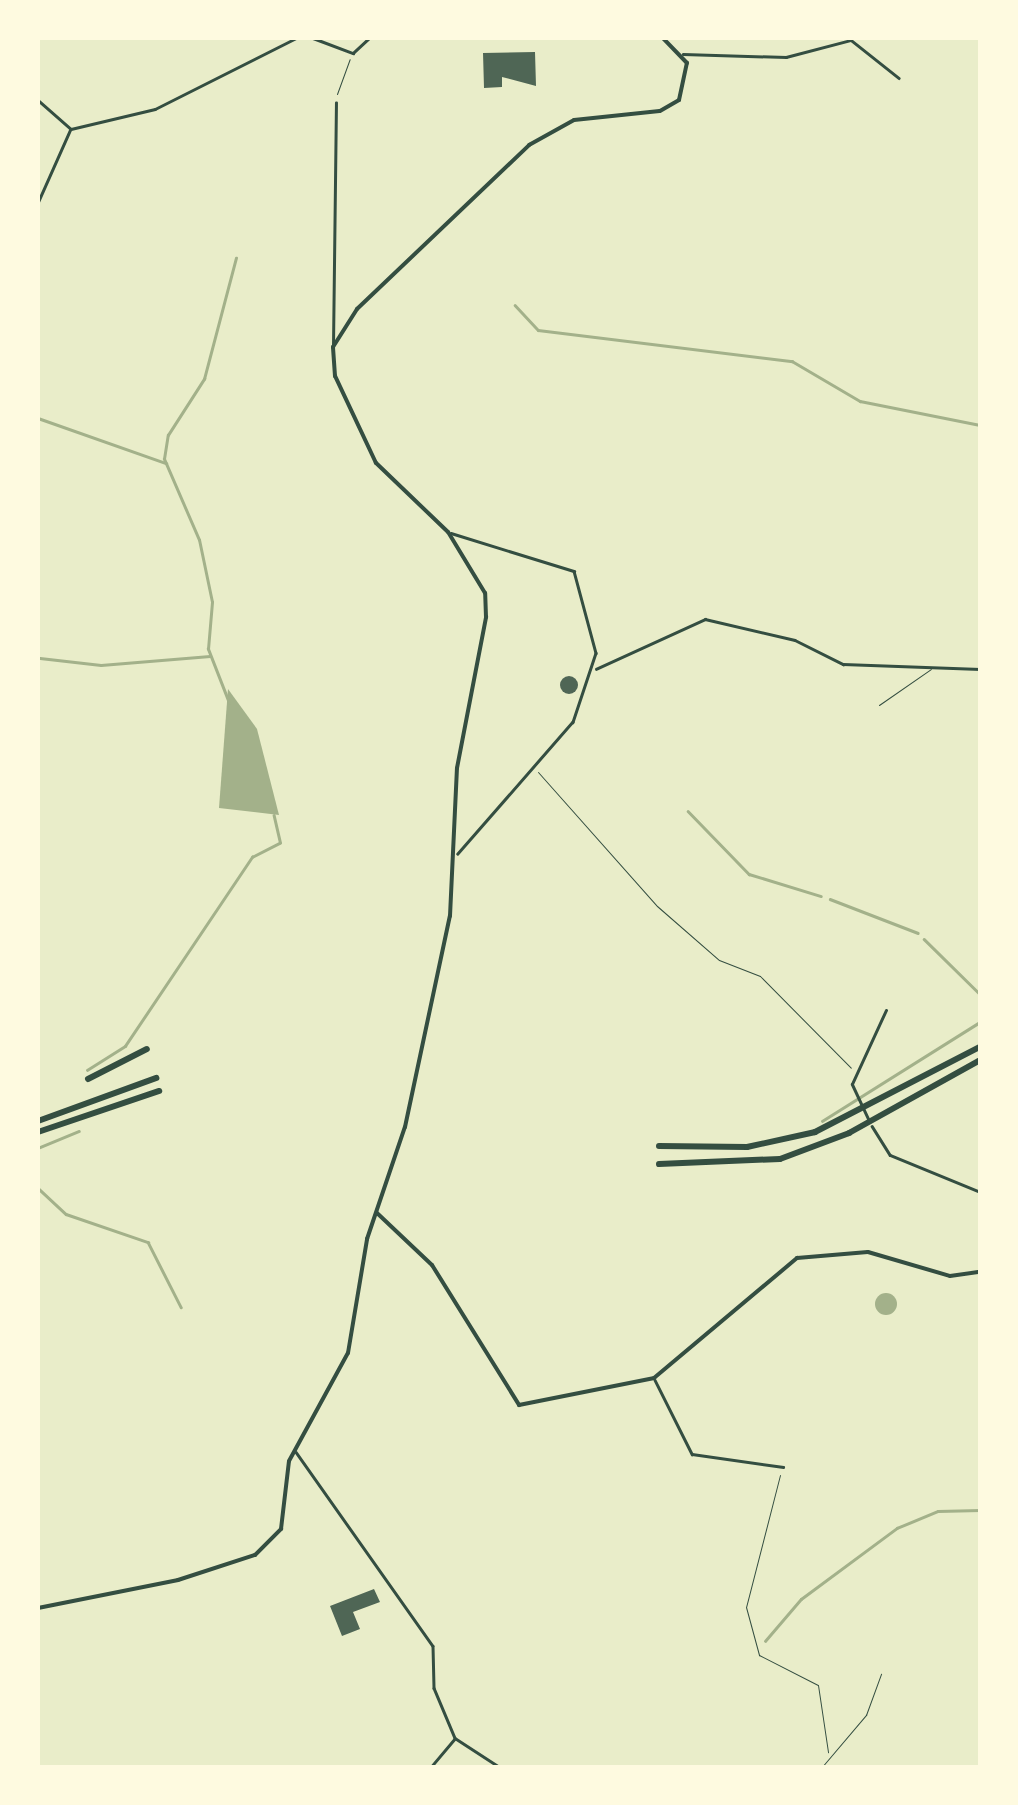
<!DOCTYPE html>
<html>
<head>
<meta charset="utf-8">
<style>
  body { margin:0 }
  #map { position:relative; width:1018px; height:1805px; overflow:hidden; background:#e9edc9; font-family:"Roboto Condensed",sans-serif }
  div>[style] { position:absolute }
  .water>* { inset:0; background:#a3b18a }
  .round { border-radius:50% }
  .stream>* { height:2.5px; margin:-1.25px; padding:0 1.25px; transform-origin:1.25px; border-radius:1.25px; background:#a3b18a }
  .building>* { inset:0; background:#4f6655 }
  .path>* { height:1px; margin:-0.5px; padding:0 0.5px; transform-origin:0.5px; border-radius:0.5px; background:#344e41 }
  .service>* { height:1px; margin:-0.5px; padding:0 0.5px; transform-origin:0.5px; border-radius:0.5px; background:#344e41 }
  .minor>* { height:2.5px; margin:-1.25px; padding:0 1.25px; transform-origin:1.25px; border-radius:1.25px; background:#344e41 }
  .tertiary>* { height:4px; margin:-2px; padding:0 2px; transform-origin:2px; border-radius:2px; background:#344e41 }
  .secondary>* { height:4px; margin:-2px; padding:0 2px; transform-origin:2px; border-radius:2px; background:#344e41 }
  .motorway>* { height:6px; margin:-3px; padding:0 3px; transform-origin:3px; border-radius:3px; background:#344e41 }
  span { translate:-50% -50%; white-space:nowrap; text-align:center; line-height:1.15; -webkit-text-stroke:10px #fefae0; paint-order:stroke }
  .frame { position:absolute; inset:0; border:40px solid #fefae0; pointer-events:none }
</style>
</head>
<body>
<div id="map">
  <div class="water">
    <i style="clip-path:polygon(228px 689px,257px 729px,279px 815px,219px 808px)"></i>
    <i class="round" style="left:875px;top:1293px;width:22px;height:22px"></i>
  </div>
  <div class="stream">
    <i style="left:515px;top:305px;width:34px;rotate:47deg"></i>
    <i style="left:538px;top:330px;width:256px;rotate:7deg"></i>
    <i style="left:792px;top:361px;width:79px;rotate:30.5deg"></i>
    <i style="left:860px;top:401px;width:122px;rotate:11.3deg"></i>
    <i style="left:38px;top:418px;width:136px;rotate:19.4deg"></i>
    <i style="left:40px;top:658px;width:61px;rotate:6.5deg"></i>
    <i style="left:101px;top:665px;width:109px;rotate:-4.7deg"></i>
    <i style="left:229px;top:703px;width:58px;rotate:-111.3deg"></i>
    <i style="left:208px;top:649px;width:47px;rotate:-85.1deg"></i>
    <i style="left:212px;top:602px;width:63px;rotate:-101.8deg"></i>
    <i style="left:199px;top:540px;width:88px;rotate:-113.4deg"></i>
    <i style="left:164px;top:459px;width:24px;rotate:-81deg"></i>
    <i style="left:168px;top:435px;width:67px;rotate:-57.3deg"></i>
    <i style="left:204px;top:379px;width:125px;rotate:-75.2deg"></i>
    <i style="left:688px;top:811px;width:88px;rotate:45.9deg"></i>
    <i style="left:749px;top:874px;width:75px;rotate:17deg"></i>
    <i style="left:830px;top:899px;width:94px;rotate:21.1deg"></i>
    <i style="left:924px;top:939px;width:78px;rotate:44.5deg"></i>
    <i style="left:87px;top:1070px;width:45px;rotate:-32.3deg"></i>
    <i style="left:125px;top:1046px;width:228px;rotate:-56.1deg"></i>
    <i style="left:252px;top:857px;width:31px;rotate:-27deg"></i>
    <i style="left:280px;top:843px;width:28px;rotate:-103deg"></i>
    <i style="left:822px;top:1121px;width:186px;rotate:-32.1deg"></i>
    <i style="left:38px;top:1148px;width:44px;rotate:-22.5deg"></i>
    <i style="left:38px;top:1188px;width:38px;rotate:43deg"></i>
    <i style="left:66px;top:1214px;width:87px;rotate:18.9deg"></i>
    <i style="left:148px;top:1242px;width:73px;rotate:63.1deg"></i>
    <i style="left:765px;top:1641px;width:55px;rotate:-49.4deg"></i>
    <i style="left:801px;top:1599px;width:119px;rotate:-36.5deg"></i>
    <i style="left:897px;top:1528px;width:44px;rotate:-22.5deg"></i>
    <i style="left:938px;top:1511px;width:42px;rotate:-1.4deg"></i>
  </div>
  <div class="building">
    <i style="clip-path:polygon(535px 52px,536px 86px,502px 77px,502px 87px,484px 88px,483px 53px)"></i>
    <i class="round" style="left:560px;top:676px;width:18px;height:18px"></i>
    <i style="clip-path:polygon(374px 1589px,380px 1602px,353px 1612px,360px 1629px,342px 1636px,330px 1606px)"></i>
  </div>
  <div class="path">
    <i style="left:337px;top:94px;width:37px;rotate:-70deg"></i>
    <i style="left:538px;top:772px;width:179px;rotate:48.4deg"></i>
    <i style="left:657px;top:906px;width:82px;rotate:41.1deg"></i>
    <i style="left:719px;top:960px;width:44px;rotate:21.3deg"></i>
    <i style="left:760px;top:976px;width:129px;rotate:45.3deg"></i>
    <i style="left:780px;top:1475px;width:136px;rotate:104.4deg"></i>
    <i style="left:746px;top:1607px;width:50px;rotate:74.8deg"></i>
    <i style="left:759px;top:1655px;width:66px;rotate:27deg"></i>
    <i style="left:818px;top:1685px;width:68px;rotate:81.5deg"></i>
    <i style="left:821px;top:1768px;width:70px;rotate:-49.7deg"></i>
    <i style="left:866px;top:1715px;width:44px;rotate:-69.9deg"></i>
  </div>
  <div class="service">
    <i style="left:879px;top:705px;width:63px;rotate:-34.7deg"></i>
  </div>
  <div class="minor">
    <i style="left:313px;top:38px;width:43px;rotate:20.6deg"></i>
    <i style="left:353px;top:53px;width:22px;rotate:-43deg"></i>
    <i style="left:683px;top:54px;width:103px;rotate:1.7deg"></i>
    <i style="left:786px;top:57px;width:67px;rotate:-14.7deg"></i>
    <i style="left:851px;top:40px;width:61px;rotate:38.4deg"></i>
    <i style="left:38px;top:100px;width:43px;rotate:41.2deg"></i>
    <i style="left:71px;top:129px;width:86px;rotate:-13.4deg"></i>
    <i style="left:155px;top:109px;width:158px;rotate:-26.7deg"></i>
    <i style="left:38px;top:202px;width:79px;rotate:-66deg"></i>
    <i style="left:333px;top:346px;width:243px;rotate:-89.3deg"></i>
    <i style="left:451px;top:533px;width:129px;rotate:17.2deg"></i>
    <i style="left:574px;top:571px;width:85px;rotate:75deg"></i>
    <i style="left:596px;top:653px;width:73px;rotate:108.4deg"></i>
    <i style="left:573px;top:722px;width:175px;rotate:131.1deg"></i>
    <i style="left:596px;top:669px;width:120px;rotate:-24.6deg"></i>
    <i style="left:705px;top:619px;width:92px;rotate:13.1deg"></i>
    <i style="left:795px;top:640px;width:54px;rotate:26.6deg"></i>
    <i style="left:843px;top:664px;width:137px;rotate:2.1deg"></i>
    <i style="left:868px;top:1119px;width:38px;rotate:-115deg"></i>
    <i style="left:852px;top:1084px;width:81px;rotate:-65.3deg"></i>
    <i style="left:872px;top:1126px;width:34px;rotate:58deg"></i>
    <i style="left:890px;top:1155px;width:97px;rotate:22.3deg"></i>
    <i style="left:655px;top:1380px;width:83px;rotate:63.4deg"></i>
    <i style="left:692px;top:1454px;width:92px;rotate:8.1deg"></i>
    <i style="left:296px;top:1452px;width:237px;rotate:54.8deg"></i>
    <i style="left:433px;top:1646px;width:42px;rotate:88.6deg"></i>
    <i style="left:434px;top:1688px;width:54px;rotate:67.2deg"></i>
    <i style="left:455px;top:1738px;width:55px;rotate:33.1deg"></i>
    <i style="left:430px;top:1768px;width:38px;rotate:-50deg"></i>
  </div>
  <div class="tertiary">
    <i style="left:377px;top:1213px;width:76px;rotate:43.4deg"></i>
    <i style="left:432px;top:1265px;width:165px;rotate:58.1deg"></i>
    <i style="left:519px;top:1405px;width:138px;rotate:-11.3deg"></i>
    <i style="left:654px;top:1378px;width:187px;rotate:-40deg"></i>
    <i style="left:797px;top:1258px;width:71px;rotate:-4.8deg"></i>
    <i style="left:868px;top:1252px;width:85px;rotate:16.3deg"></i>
    <i style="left:950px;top:1276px;width:30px;rotate:-8deg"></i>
  </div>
  <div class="secondary">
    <i style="left:38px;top:1608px;width:143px;rotate:-11.3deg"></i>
    <i style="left:178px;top:1580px;width:81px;rotate:-18deg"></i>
    <i style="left:255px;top:1555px;width:37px;rotate:-45deg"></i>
    <i style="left:281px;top:1529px;width:68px;rotate:-83.3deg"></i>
    <i style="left:289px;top:1461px;width:123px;rotate:-61.4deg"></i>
    <i style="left:348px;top:1353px;width:116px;rotate:-80.5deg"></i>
    <i style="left:367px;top:1239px;width:118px;rotate:-71.3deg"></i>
    <i style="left:405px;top:1127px;width:216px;rotate:-78deg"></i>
    <i style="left:450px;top:916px;width:148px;rotate:-87.3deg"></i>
    <i style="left:457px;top:768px;width:154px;rotate:-79.1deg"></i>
    <i style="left:486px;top:617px;width:24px;rotate:-92deg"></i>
    <i style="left:485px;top:593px;width:71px;rotate:-121.2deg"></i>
    <i style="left:448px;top:532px;width:100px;rotate:-136.2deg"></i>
    <i style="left:376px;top:463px;width:96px;rotate:-115.2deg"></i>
    <i style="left:335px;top:376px;width:29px;rotate:-94deg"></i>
    <i style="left:333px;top:347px;width:45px;rotate:-57.7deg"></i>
    <i style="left:357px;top:309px;width:238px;rotate:-43.6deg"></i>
    <i style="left:529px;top:145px;width:51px;rotate:-29.1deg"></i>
    <i style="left:574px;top:120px;width:86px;rotate:-6deg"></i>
    <i style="left:660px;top:111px;width:22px;rotate:-30deg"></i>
    <i style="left:679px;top:100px;width:38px;rotate:-78deg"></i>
    <i style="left:687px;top:63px;width:35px;rotate:-134deg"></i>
  </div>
  <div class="motorway">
    <i style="left:88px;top:1079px;width:66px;rotate:-27deg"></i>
    <i style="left:38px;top:1121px;width:126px;rotate:-20deg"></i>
    <i style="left:38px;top:1132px;width:128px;rotate:-18.7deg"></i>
    <i style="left:659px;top:1146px;width:88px;rotate:0.7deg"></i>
    <i style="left:747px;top:1147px;width:70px;rotate:-12.4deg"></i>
    <i style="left:815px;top:1132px;width:186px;rotate:-27.3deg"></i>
    <i style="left:659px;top:1164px;width:121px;rotate:-2.4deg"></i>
    <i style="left:780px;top:1159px;width:74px;rotate:-20.6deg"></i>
    <i style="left:849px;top:1133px;width:150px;rotate:-29.1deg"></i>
  </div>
  <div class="frame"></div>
</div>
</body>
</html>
